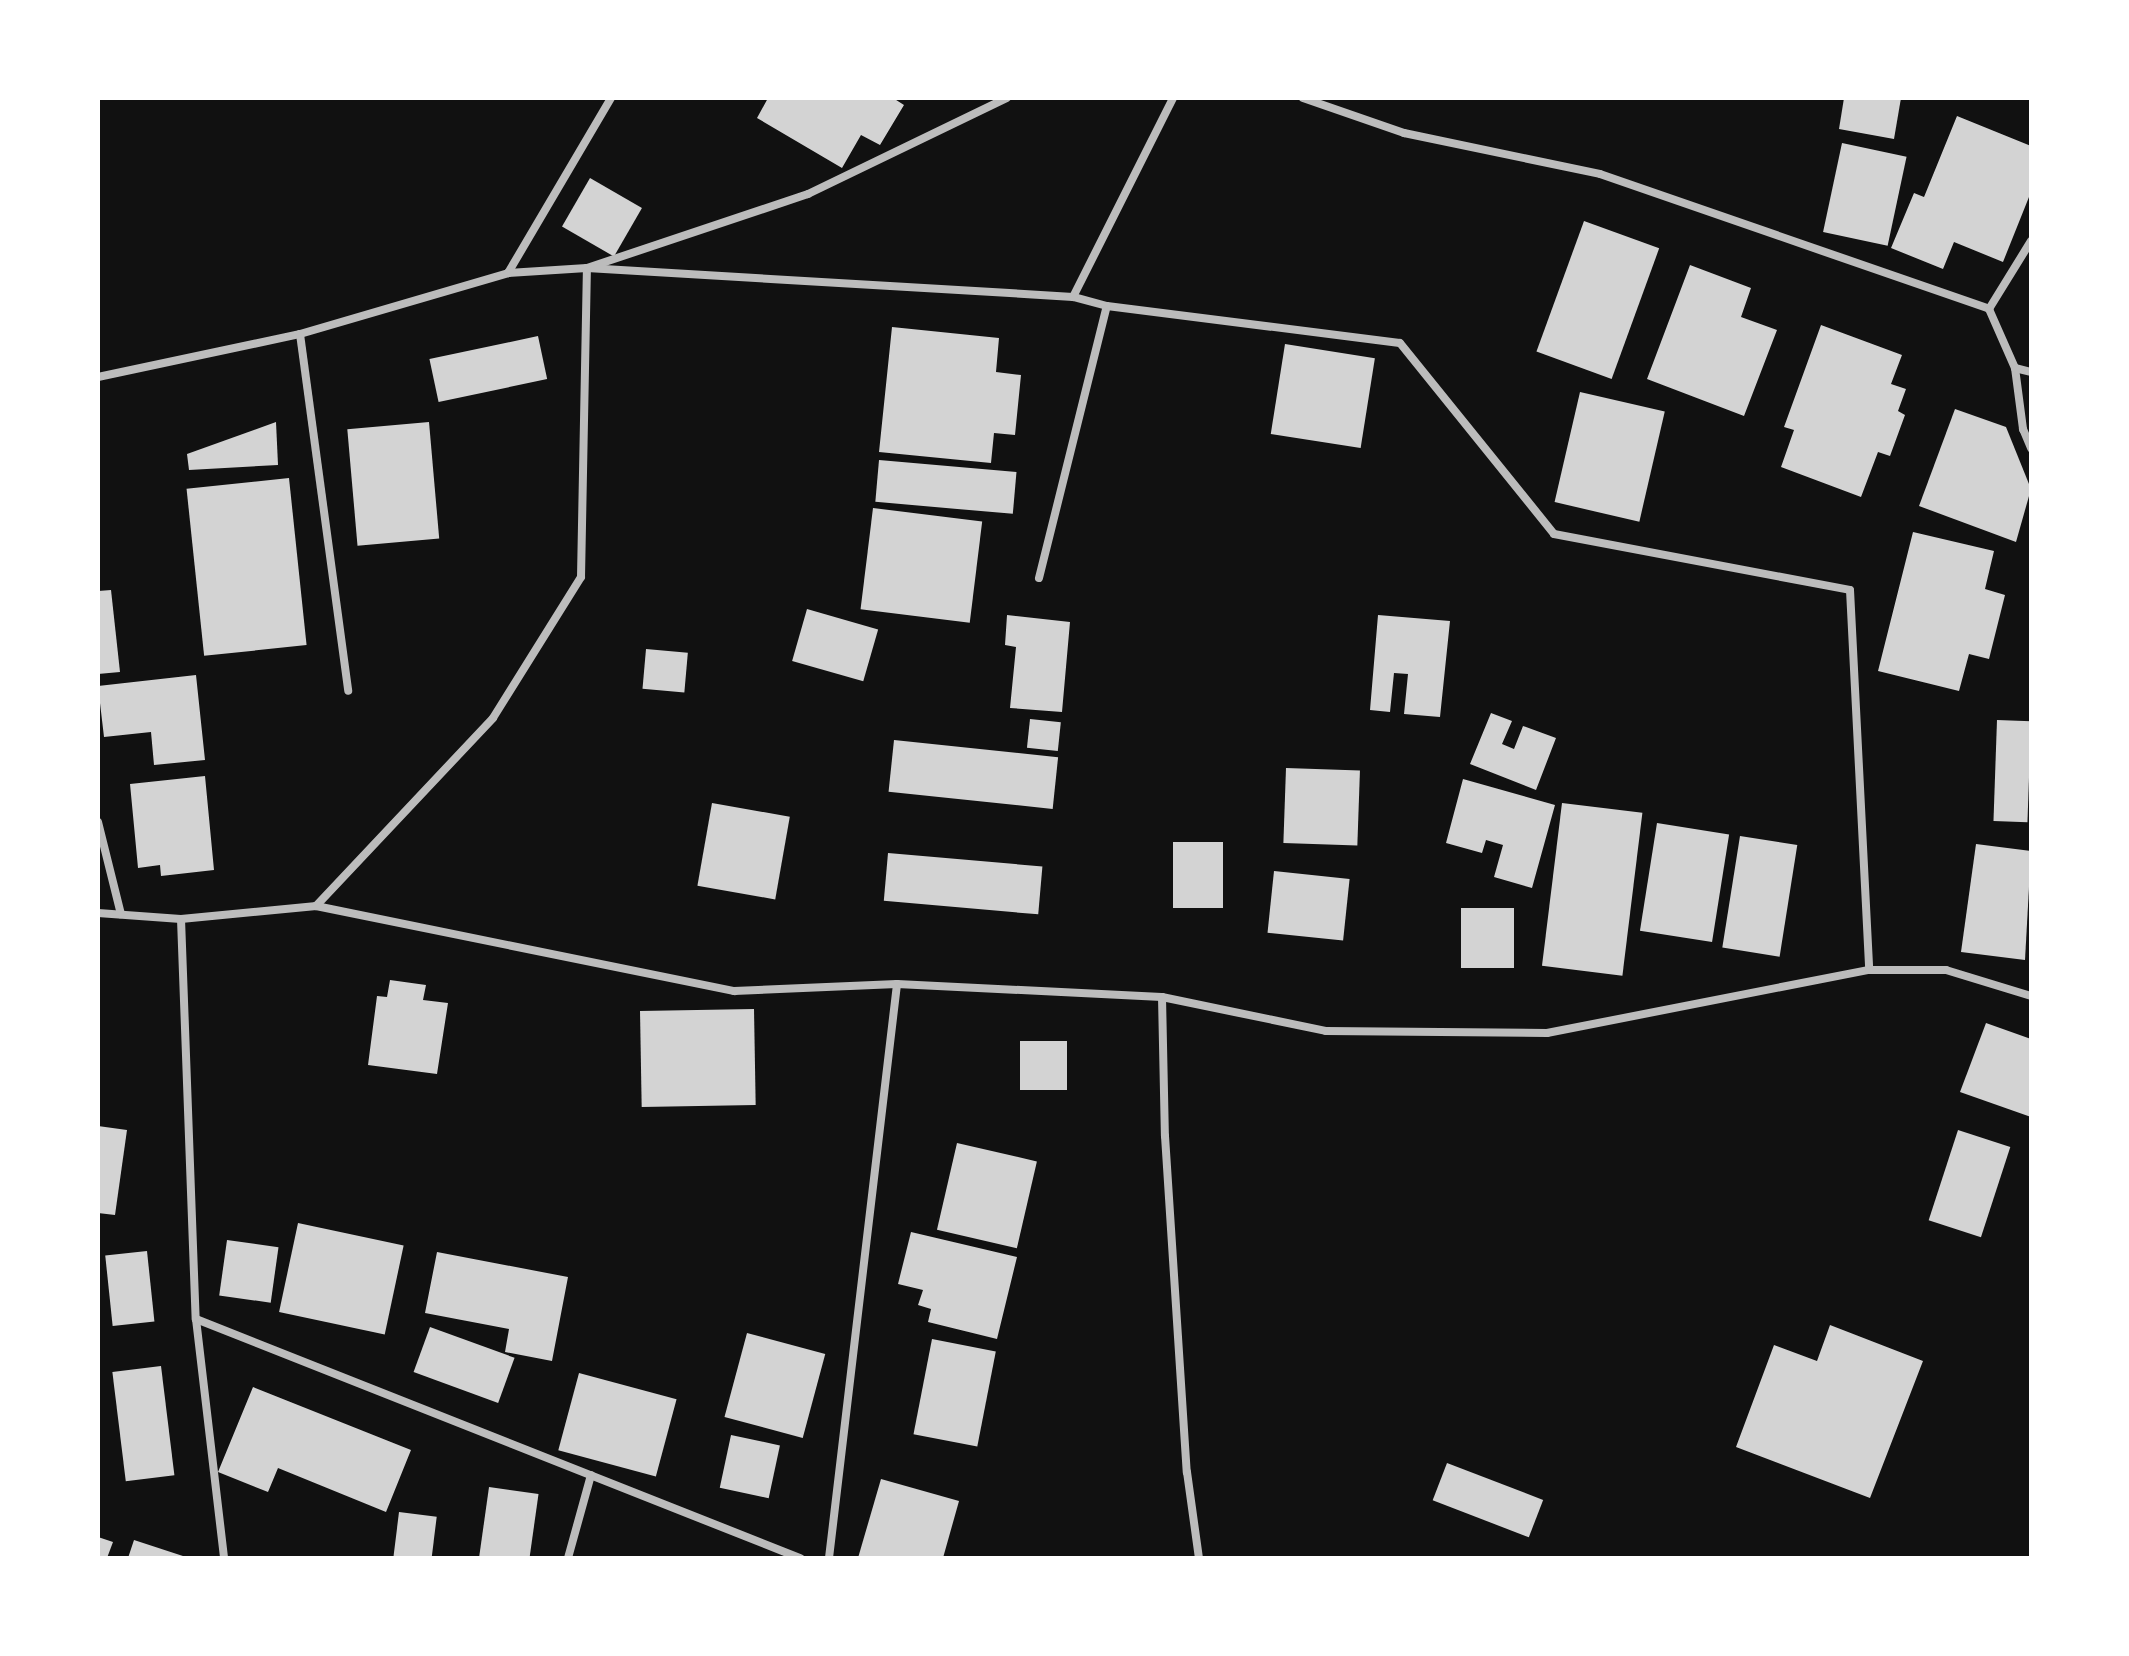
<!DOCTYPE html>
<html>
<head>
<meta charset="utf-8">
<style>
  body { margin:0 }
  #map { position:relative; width:2129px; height:1656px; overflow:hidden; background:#111; font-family:Jost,sans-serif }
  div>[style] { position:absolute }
  .building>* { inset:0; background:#d3d3d3; transform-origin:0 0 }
  .minor>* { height:8px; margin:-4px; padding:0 4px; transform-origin:4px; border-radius:4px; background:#bcbcbc }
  span { translate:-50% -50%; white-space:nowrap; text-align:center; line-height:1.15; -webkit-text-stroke:6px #fff; paint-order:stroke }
  .frame { position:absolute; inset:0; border:100px solid #fff; pointer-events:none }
</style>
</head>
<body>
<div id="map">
  <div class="building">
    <i style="clip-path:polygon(768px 98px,893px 98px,904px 105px,880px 145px,861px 135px,842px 168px,757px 118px)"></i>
    <i style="clip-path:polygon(1844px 98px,1901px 98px,1894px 139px,1839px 129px)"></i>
    <i style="clip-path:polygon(1957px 116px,2031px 146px,2031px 192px,2003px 262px,1954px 242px,1943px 269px,1891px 248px,1914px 193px,1924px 197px)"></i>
    <i style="left:1842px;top:143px;width:66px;height:91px;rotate:12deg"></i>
    <i style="left:590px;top:178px;width:60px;height:56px;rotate:30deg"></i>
    <i style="left:1584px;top:221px;width:80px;height:139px;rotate:20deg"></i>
    <i style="clip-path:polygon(1690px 265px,1751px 288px,1741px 317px,1777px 330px,1744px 416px,1647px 379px)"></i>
    <i style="clip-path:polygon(1821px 325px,1902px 355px,1891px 384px,1906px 389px,1898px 411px,1905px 415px,1890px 456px,1878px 452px,1861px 497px,1781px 467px,1794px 430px,1784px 427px)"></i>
    <i style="clip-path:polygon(892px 327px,999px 338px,996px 372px,1021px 375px,1015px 435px,994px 433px,991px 463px,879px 452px)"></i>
    <i style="left:538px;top:336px;width:44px;height:111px;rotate:78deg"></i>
    <i style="left:1285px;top:344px;width:91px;height:91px;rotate:9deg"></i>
    <i style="left:1580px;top:392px;width:87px;height:113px;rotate:13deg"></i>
    <i style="clip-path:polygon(1955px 409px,2006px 427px,2031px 489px,2016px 542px,1919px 506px)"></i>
    <i style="clip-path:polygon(276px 422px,278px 465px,189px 470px,187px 454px)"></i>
    <i style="left:429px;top:422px;width:117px;height:82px;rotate:85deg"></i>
    <i style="left:879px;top:460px;width:138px;height:42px;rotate:5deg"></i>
    <i style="left:289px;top:478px;width:168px;height:103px;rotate:84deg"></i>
    <i style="left:873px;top:508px;width:110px;height:102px;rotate:7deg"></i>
    <i style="clip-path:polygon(1913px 532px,1994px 551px,1985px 589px,2005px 595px,1989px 659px,1969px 654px,1959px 691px,1878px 671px)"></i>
    <i style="clip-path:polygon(111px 590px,120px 672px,98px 674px,98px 591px)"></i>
    <i style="left:807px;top:609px;width:74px;height:54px;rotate:16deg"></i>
    <i style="clip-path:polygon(1007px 615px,1070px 622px,1062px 712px,1010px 708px,1016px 647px,1005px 645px)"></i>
    <i style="clip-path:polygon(1378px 615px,1450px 621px,1440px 717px,1404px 714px,1408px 674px,1394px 673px,1390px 712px,1370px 710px)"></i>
    <i style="left:646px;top:649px;width:42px;height:40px;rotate:5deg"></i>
    <i style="clip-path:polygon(196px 675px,205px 760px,154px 765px,151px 732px,104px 737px,98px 686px)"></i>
    <i style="clip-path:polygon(1491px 713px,1512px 721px,1502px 744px,1514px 749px,1523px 726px,1556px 738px,1536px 790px,1470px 764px)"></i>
    <i style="left:1030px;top:719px;width:31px;height:29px;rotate:6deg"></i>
    <i style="left:1997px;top:720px;width:34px;height:101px;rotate:2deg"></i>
    <i style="left:894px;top:740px;width:165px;height:52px;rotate:6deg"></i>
    <i style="left:1286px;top:768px;width:74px;height:75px;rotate:2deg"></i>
    <i style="clip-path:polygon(205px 776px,214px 870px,161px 876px,160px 865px,138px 868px,130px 784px)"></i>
    <i style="clip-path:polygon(1463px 779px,1555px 805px,1532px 888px,1494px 877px,1503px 845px,1486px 840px,1482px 853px,1446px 843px)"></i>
    <i style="left:712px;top:803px;width:79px;height:84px;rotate:10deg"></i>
    <i style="left:1562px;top:803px;width:81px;height:164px;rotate:7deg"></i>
    <i style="left:1657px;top:823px;width:73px;height:109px;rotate:9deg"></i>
    <i style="left:1740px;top:836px;width:58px;height:113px;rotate:9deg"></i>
    <i style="left:1173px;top:842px;width:50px;height:66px"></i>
    <i style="clip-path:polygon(1976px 844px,2031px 851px,2025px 960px,1961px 952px)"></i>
    <i style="left:888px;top:853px;width:155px;height:48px;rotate:5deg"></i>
    <i style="left:1274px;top:871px;width:76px;height:62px;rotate:6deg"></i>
    <i style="left:1461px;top:908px;width:53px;height:60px"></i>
    <i style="clip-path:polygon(390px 980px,426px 985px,423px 1000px,448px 1003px,437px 1074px,368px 1065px,377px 996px,387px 997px)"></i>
    <i style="left:754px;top:1009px;width:96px;height:114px;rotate:89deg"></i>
    <i style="clip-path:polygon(1986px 1023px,2031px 1039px,2031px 1117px,1960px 1092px)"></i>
    <i style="left:1067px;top:1041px;width:49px;height:47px;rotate:90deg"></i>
    <i style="clip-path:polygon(98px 1126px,127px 1130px,115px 1215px,98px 1213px)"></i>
    <i style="left:1958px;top:1130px;width:55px;height:95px;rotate:18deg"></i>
    <i style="left:957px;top:1143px;width:82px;height:89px;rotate:13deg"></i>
    <i style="left:298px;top:1223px;width:108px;height:91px;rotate:12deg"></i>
    <i style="clip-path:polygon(911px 1232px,1017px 1257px,997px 1339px,928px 1322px,931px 1309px,918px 1305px,923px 1290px,898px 1284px)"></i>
    <i style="left:227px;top:1240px;width:52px;height:56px;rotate:8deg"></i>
    <i style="left:147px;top:1251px;width:71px;height:42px;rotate:84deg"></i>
    <i style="clip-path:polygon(437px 1252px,568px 1277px,552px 1361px,505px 1352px,509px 1329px,425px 1313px)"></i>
    <i style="clip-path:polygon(1830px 1325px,1923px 1361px,1870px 1498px,1736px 1447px,1774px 1345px,1817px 1361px)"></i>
    <i style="left:430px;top:1327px;width:90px;height:48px;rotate:20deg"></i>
    <i style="left:747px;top:1333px;width:81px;height:87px;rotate:15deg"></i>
    <i style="left:932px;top:1339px;width:65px;height:97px;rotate:11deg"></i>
    <i style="left:161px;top:1366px;width:110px;height:49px;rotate:83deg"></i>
    <i style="left:579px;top:1373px;width:101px;height:80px;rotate:15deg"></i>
    <i style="clip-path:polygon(253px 1387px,411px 1450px,386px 1512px,278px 1468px,268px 1492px,218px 1472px)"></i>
    <i style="left:731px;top:1435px;width:50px;height:54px;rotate:12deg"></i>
    <i style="left:1447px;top:1463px;width:103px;height:40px;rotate:21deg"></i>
    <i style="clip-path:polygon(881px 1479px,959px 1501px,943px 1558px,858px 1558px)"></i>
    <i style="left:489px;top:1487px;width:50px;height:72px;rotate:8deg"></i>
    <i style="left:399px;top:1512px;width:38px;height:47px;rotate:7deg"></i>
    <i style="clip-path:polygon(98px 1537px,113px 1542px,107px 1558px,98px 1558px)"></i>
    <i style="clip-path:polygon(134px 1540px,186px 1557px,186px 1558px,128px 1558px)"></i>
  </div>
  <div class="minor">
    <i style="left:1303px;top:98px;width:107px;rotate:19.1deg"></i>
    <i style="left:1404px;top:133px;width:200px;rotate:11.8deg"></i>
    <i style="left:1600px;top:174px;width:412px;rotate:19.1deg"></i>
    <i style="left:1989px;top:309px;width:64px;rotate:66.2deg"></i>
    <i style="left:2015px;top:368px;width:62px;rotate:82.5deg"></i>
    <i style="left:2023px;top:429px;width:21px;rotate:67deg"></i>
    <i style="left:508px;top:273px;width:203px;rotate:-59.5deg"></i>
    <i style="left:1107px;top:306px;width:295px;rotate:7.2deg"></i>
    <i style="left:1400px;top:343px;width:245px;rotate:51.1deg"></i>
    <i style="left:1554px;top:534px;width:301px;rotate:10.7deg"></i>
    <i style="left:1850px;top:590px;width:380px;rotate:87.1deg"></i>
    <i style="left:1989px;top:309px;width:80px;rotate:-58.3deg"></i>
    <i style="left:300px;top:334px;width:360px;rotate:82.3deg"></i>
    <i style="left:2015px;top:368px;width:16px;rotate:14deg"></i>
    <i style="left:98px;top:377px;width:207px;rotate:-12deg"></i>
    <i style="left:300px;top:334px;width:217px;rotate:-16.3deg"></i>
    <i style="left:508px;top:273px;width:79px;rotate:-3.6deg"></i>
    <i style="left:587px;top:268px;width:233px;rotate:-18.5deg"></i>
    <i style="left:808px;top:194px;width:221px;rotate:-25.8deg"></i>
    <i style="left:1039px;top:578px;width:280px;rotate:-76deg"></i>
    <i style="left:1107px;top:306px;width:35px;rotate:-165deg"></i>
    <i style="left:1073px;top:297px;width:223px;rotate:-63.3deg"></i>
    <i style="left:98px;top:822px;width:95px;rotate:76deg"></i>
    <i style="left:316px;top:906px;width:258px;rotate:-46.7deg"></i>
    <i style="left:493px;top:718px;width:166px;rotate:-58deg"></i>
    <i style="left:581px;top:577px;width:309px;rotate:-88.9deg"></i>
    <i style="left:587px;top:268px;width:487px;rotate:3.4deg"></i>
    <i style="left:98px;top:913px;width:83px;rotate:4.1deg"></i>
    <i style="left:181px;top:919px;width:136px;rotate:-5.5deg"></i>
    <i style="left:316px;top:906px;width:427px;rotate:11.5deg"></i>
    <i style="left:734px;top:991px;width:163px;rotate:-2.5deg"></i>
    <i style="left:897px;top:984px;width:265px;rotate:2.8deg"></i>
    <i style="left:1162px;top:997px;width:167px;rotate:11.7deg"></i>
    <i style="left:1326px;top:1031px;width:221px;rotate:0.5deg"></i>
    <i style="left:1547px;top:1033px;width:328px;rotate:-11.1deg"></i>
    <i style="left:1869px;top:970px;width:77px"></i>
    <i style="left:1946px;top:970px;width:89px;rotate:17deg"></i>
    <i style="left:181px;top:919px;width:400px;rotate:87.9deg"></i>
    <i style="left:196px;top:1319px;width:241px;rotate:83.3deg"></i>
    <i style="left:1162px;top:997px;width:139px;rotate:88.8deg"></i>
    <i style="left:1165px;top:1136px;width:337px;rotate:86.3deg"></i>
    <i style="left:1187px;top:1472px;width:87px;rotate:82.1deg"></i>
    <i style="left:196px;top:1319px;width:650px;rotate:21.59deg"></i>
    <i style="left:568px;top:1558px;width:86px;rotate:-74.5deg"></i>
    <i style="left:829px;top:1558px;width:578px;rotate:-83.24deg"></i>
  </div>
  <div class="frame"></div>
</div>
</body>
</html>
